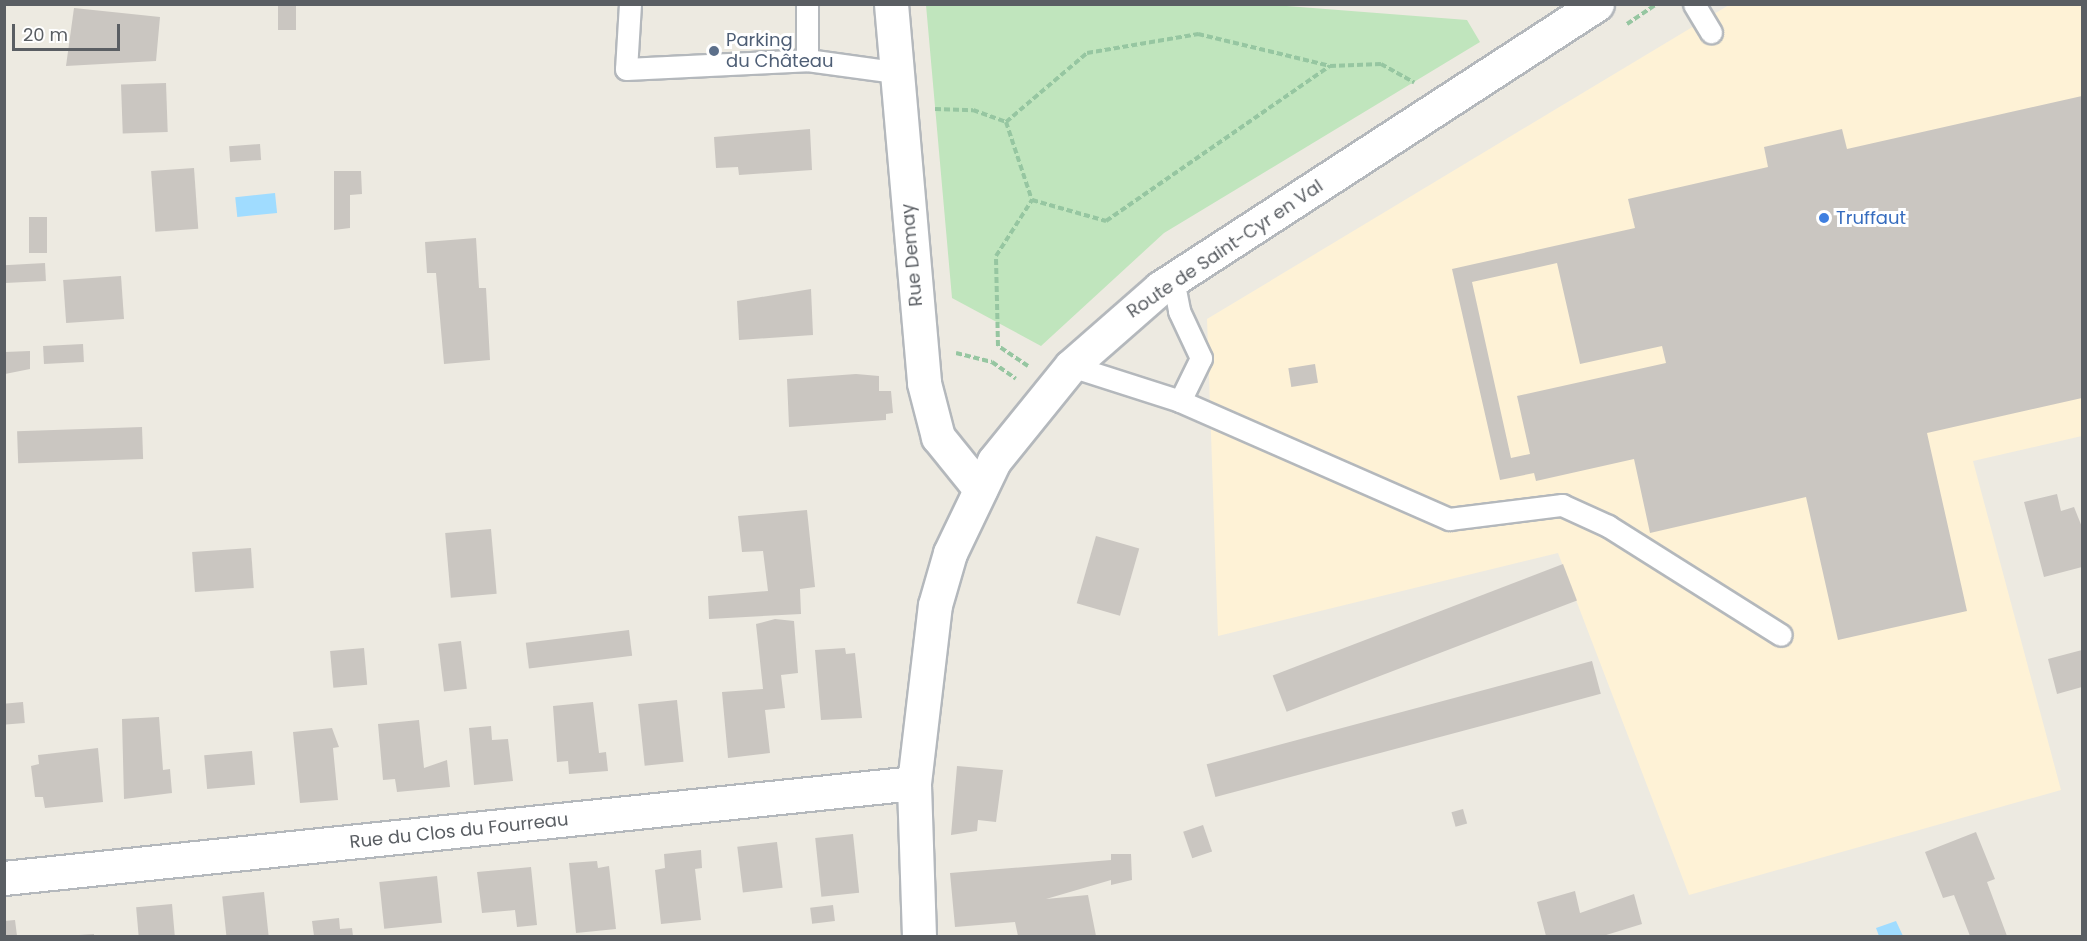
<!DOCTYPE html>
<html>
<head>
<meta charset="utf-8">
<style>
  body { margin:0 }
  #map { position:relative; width:2087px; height:941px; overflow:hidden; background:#edeae1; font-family:Poppins,sans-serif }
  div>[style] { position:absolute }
  .commercial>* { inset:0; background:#fef2d6 }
  .green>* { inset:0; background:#c0e5bd }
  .water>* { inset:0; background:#a0dcff; transform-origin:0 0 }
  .building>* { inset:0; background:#cac6c1; transform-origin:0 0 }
  .path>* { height:4px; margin-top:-2px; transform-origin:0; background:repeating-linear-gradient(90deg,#96c6a1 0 6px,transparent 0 9px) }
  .roads { filter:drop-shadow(2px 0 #b4b8bc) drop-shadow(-2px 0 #b4b8bc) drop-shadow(0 2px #b4b8bc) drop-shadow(0 -2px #b4b8bc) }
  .service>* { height:21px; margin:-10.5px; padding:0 10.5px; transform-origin:10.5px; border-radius:10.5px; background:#fff }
  .minor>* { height:33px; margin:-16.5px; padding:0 16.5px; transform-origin:16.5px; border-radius:16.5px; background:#fff }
  .tertiary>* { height:33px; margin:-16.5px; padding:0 16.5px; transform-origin:16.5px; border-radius:16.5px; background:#fff }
  .dots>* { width:16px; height:16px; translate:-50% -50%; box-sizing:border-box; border:3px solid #fff; border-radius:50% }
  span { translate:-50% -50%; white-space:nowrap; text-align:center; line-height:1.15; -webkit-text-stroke:6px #fff; paint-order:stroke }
  .service-label { font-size:18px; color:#4e5e75 }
  .left { translate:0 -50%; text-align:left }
  .shop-label { font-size:18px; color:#366cbe }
  .street-label { font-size:18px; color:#5a5e63 }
  .frame { position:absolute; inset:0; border:6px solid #5a5e63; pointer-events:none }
  .scale { position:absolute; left:12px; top:24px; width:108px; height:27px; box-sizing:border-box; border:3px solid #5a5e63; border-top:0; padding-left:8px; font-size:18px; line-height:21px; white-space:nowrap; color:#5a5e63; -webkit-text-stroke:4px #fff; paint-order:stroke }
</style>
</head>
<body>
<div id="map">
  <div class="commercial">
    <i style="clip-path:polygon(1729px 5px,2082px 5px,2082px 436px,1973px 461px,2061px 790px,1689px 895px,1558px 553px,1218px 636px,1207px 319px)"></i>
  </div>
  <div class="green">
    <i style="clip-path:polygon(926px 5px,1274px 5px,1467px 20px,1480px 42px,1164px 233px,1041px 346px,952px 298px)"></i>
  </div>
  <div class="water">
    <i style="left:275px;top:193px;width:20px;height:40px;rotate:84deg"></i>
    <i style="clip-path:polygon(1896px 921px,1903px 936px,1879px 936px,1876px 928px)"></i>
  </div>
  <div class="building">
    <i style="left:278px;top:4px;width:18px;height:26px"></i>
    <i style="clip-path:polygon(74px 8px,160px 17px,156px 61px,66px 66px)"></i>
    <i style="left:166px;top:83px;width:49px;height:45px;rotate:88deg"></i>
    <i style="clip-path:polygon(evenodd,2082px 96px,2082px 398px,1927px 433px,1967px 611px,1838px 640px,1806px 497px,1650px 533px,1634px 459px,1536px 481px,1534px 473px,1500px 480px,1452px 269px,1635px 228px,1628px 199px,1768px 167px,1764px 147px,1842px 129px,1847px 149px,2082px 96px,1557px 263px,1580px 364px,1662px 346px,1666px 363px,1517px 396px,1530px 454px,1511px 458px,1472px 282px,1557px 263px)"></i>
    <i style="clip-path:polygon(810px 129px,812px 170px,739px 175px,738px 167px,716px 168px,714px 137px)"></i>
    <i style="left:260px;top:144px;width:16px;height:31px;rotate:86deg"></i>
    <i style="left:194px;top:168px;width:61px;height:43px;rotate:86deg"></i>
    <i style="clip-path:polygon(334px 171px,361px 171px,362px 194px,350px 195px,350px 228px,334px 230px)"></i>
    <i style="left:29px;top:217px;width:18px;height:36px"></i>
    <i style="clip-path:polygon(476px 238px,479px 288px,486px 288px,490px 360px,444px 364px,436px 273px,427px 273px,425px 242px)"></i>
    <i style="left:45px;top:263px;width:18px;height:41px;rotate:87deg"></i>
    <i style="left:121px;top:276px;width:43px;height:58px;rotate:86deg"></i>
    <i style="clip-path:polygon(811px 289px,813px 335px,739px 340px,737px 301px)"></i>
    <i style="left:83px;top:344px;width:18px;height:40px;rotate:87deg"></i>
    <i style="clip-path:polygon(30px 351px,30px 369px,5px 374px,5px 352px)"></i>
    <i style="left:1315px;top:364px;width:19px;height:27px;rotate:81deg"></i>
    <i style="clip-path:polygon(856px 374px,879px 376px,879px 391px,891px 391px,893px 413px,886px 414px,886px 420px,789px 427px,787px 379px)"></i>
    <i style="left:142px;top:427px;width:32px;height:125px;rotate:88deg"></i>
    <i style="clip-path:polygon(2057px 494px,2061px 511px,2074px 507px,2082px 527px,2082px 567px,2044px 577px,2024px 502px)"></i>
    <i style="clip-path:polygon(807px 510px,815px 587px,800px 589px,801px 614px,709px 619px,708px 596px,768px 591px,763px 551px,742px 552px,738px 516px)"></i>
    <i style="left:491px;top:529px;width:65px;height:46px;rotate:85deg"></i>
    <i style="left:1096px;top:536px;width:45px;height:70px;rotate:16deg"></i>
    <i style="left:251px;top:548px;width:40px;height:59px;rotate:86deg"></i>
    <i style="left:1563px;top:564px;width:39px;height:311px;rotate:69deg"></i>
    <i style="clip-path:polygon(775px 619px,794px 621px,798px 673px,781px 675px,785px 708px,765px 710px,770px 753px,728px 758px,722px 692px,763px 689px,756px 624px)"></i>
    <i style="left:629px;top:630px;width:26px;height:104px;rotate:83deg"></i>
    <i style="left:461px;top:641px;width:48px;height:23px;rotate:83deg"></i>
    <i style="left:364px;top:648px;width:37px;height:34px;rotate:85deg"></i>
    <i style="clip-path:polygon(845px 648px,846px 654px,855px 653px,862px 718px,821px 720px,815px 650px)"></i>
    <i style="clip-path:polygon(2082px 650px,2082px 687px,2057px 694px,2048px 659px)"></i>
    <i style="left:1592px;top:661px;width:34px;height:399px;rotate:75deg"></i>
    <i style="left:677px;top:700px;width:62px;height:39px;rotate:84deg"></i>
    <i style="left:23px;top:702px;width:21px;height:19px;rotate:85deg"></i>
    <i style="clip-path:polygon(593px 702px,599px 753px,606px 752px,608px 771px,569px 774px,568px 761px,557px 762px,553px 706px)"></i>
    <i style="clip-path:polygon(159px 717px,163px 770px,170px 769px,172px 793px,124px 799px,122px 719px)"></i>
    <i style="clip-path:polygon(419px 720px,424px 768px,447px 760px,450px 787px,397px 792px,395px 779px,383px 780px,378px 724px)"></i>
    <i style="clip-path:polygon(491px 726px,492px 740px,508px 739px,513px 781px,474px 785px,469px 728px)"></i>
    <i style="clip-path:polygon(332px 728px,339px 747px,333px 748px,338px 800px,300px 803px,293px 732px)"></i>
    <i style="clip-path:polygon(98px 748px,103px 802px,45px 808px,43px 797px,35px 797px,31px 766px,39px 764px,38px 755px)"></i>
    <i style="left:252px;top:751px;width:34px;height:48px;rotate:85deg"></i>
    <i style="clip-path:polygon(957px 766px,1003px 770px,996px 822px,978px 820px,977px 831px,951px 835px)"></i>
    <i style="left:1463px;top:809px;width:15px;height:12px;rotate:74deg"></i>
    <i style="left:1203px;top:825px;width:28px;height:21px;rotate:71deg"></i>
    <i style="clip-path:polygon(1976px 832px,1995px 879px,1987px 882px,2007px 936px,1970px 936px,1954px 895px,1943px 898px,1925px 852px)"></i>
    <i style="left:853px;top:834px;width:59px;height:38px;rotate:84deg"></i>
    <i style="left:777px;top:842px;width:46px;height:40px;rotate:83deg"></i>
    <i style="clip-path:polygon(701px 850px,702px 868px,695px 869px,701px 920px,661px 924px,655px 870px,665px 868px,664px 854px)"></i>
    <i style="clip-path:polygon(1111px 854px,1131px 854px,1132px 880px,1111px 885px,1111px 880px,1046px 899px,1088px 895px,1096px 936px,1018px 936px,1015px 922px,955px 927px,950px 873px,1111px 860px)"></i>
    <i style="clip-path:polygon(597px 861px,598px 868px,609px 866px,616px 929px,576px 933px,569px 863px)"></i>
    <i style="clip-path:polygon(531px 867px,537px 925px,517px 927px,515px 910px,482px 913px,477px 872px)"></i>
    <i style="left:437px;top:876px;width:47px;height:58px;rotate:84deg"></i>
    <i style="clip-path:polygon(1575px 891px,1580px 913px,1634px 894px,1642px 924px,1603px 936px,1546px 936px,1537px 902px)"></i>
    <i style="left:264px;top:892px;width:44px;height:42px;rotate:84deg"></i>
    <i style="left:172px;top:904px;width:32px;height:36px;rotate:85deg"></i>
    <i style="left:833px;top:905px;width:16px;height:23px;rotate:83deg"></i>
    <i style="clip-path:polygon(339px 918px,340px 929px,352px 928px,353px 936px,314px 936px,312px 921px)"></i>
    <i style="clip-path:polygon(15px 920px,17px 936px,4px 936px,4px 921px)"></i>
    <i style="clip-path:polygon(94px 934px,94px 936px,79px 936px,79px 935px)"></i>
  </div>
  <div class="path">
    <i style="left:1627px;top:24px;width:36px;rotate:-34deg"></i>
    <i style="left:935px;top:109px;width:38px;rotate:2deg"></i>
    <i style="left:973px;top:110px;width:35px;rotate:20deg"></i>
    <i style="left:1006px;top:122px;width:82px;rotate:71.6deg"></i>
    <i style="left:1006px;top:122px;width:106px;rotate:-40.4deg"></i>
    <i style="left:1087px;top:53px;width:113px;rotate:-9.7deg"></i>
    <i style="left:1198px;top:34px;width:136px;rotate:13.6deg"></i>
    <i style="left:956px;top:353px;width:37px;rotate:14deg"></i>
    <i style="left:992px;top:362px;width:29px;rotate:35deg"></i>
    <i style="left:1028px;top:366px;width:36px;rotate:-146deg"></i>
    <i style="left:998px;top:346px;width:90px;rotate:-91.3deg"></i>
    <i style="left:996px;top:256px;width:67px;rotate:-57.3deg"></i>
    <i style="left:1032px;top:200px;width:77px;rotate:15.8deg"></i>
    <i style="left:1106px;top:221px;width:272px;rotate:-34.7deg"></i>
    <i style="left:1330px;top:66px;width:51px;rotate:-2.2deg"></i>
    <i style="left:1381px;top:64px;width:38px;rotate:29deg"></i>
  </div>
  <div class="roads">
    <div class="service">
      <i style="left:630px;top:4px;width:65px;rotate:93.5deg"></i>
      <i style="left:626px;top:69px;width:181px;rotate:-2.8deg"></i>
      <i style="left:807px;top:60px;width:89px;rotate:7.8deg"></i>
      <i style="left:807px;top:4px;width:56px;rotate:90deg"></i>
      <i style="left:1694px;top:4px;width:33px;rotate:59deg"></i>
      <i style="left:1173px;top:279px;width:33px;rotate:79deg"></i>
      <i style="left:1179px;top:311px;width:52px;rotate:64.9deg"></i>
      <i style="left:1201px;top:358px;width:48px;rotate:116deg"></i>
      <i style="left:1071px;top:366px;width:114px;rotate:17.8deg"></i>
      <i style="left:1180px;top:401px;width:294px;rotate:23.7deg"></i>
      <i style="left:1449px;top:519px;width:114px;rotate:-7.1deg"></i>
      <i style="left:1562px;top:505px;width:51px;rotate:24.5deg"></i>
      <i style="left:1608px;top:526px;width:204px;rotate:32.2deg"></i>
    </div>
    <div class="minor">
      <i style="left:891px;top:4px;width:380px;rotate:85deg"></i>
      <i style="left:924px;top:383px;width:56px;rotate:75.5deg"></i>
      <i style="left:938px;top:437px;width:67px;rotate:51.1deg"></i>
      <i style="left:4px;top:878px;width:915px;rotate:-5.96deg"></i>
    </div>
    <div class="tertiary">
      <i style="left:919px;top:936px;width:153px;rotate:-91.9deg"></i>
      <i style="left:914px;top:783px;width:179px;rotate:-83.3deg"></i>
      <i style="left:935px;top:605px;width:54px;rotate:-73.9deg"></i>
      <i style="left:950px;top:553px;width:102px;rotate:-64.4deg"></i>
      <i style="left:994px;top:461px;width:122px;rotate:-51deg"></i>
      <i style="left:1071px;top:366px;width:118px;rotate:-41.2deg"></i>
      <i style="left:1160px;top:288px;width:521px;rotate:-33.02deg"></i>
    </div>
  </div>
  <div class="dots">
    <i style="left:714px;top:51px;background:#5c6f8a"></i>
    <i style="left:1824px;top:218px;background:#3f7fe0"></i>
  </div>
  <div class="service-label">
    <span class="left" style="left:726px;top:51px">Parking<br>du Château</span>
  </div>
  <div class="shop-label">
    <span class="left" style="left:1836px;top:218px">Truffaut</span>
  </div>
  <div class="street-label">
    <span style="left:1225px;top:249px;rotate:-34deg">Route de Saint-Cyr en Val</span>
    <span style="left:912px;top:255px;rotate:-95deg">Rue Demay</span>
    <span style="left:459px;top:831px;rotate:-6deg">Rue du Clos du Fourreau</span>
  </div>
  <div class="frame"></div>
  <div class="scale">20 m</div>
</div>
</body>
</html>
